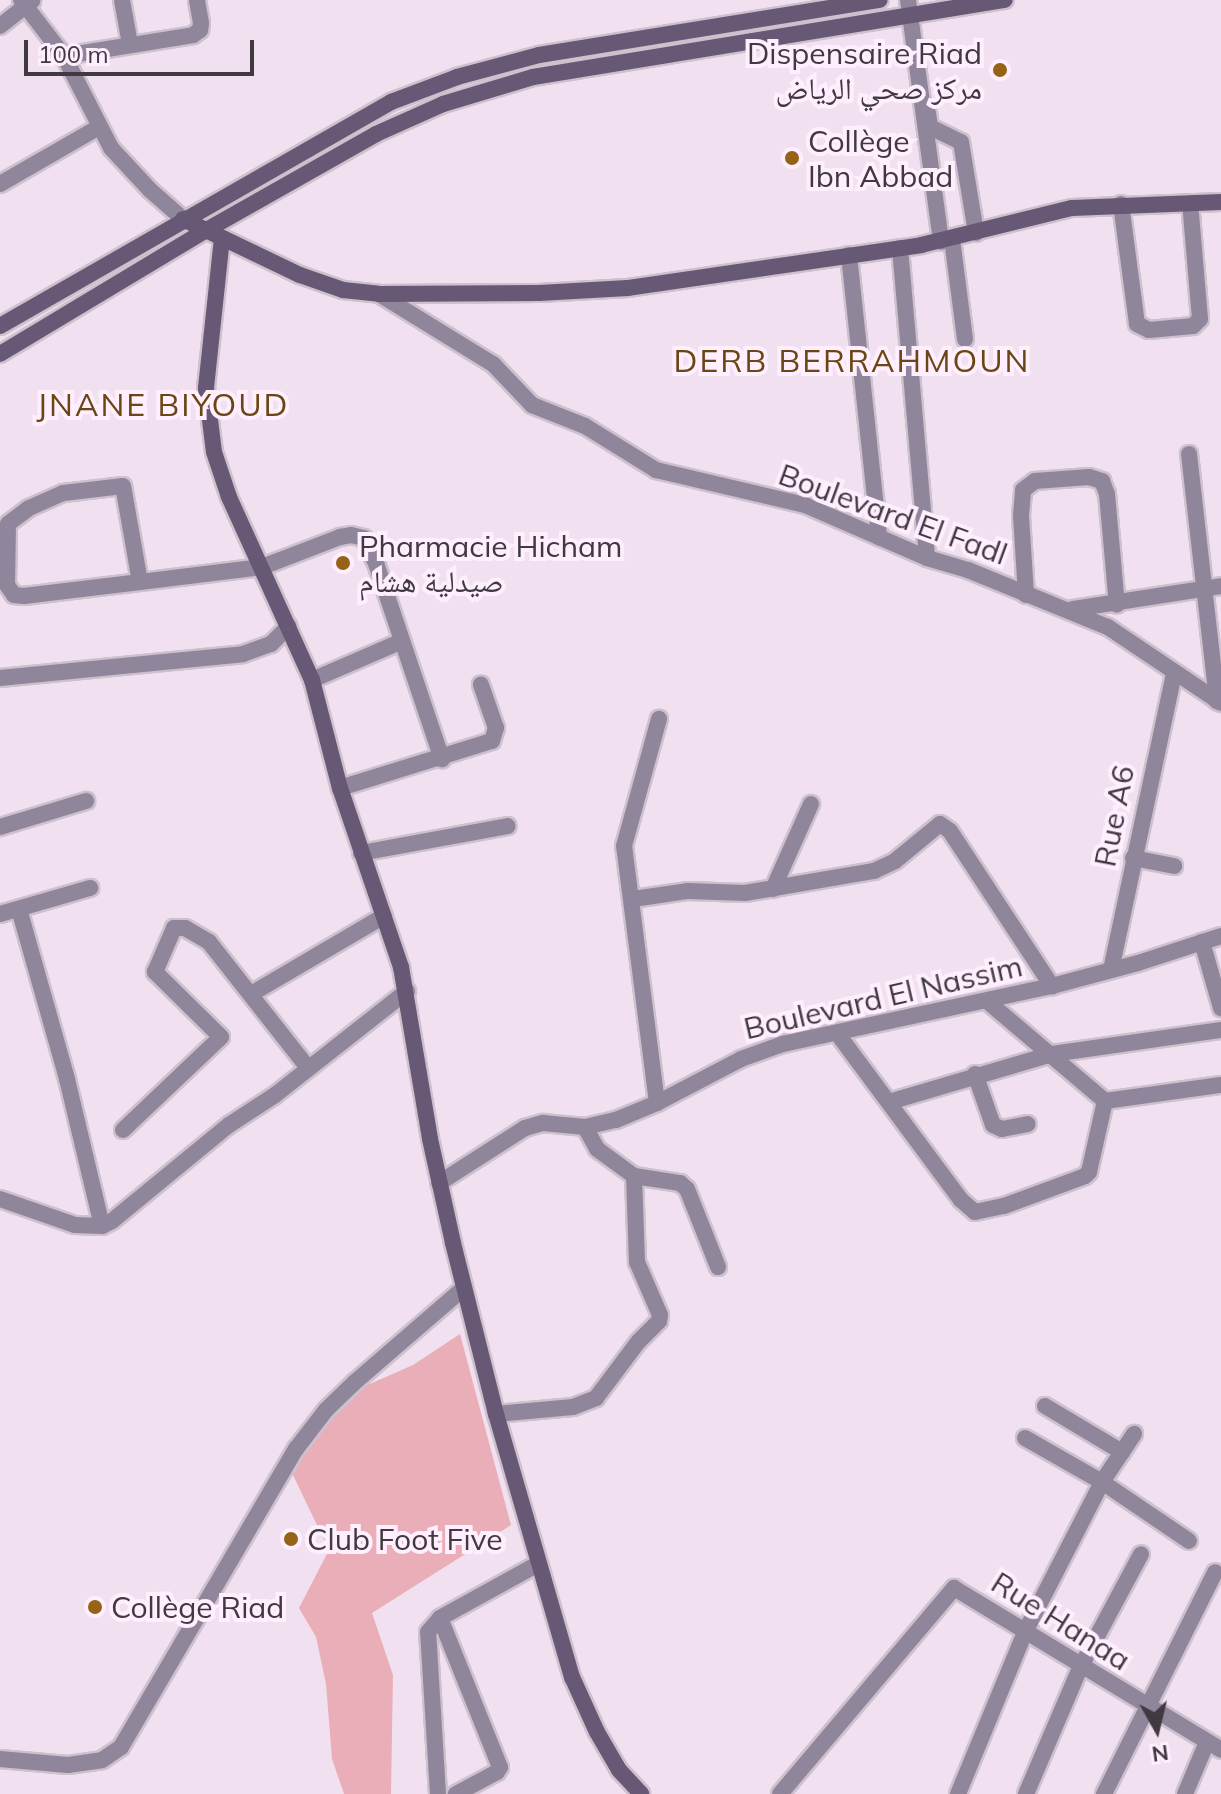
<!DOCTYPE html>
<html>
<head>
<meta charset="utf-8">
<style>
  body { margin:0 }
  #map { position:relative; width:1221px; height:1794px; overflow:hidden; background:#f1e1f0; font-family:Mulish,"Noto Naskh Arabic",sans-serif }
  div>[style] { position:absolute }
  .green>* { inset:0; background:#eaaeb8 }
  .roads { filter:drop-shadow(2px 0 #cec0cd) drop-shadow(-2px 0 #cec0cd) drop-shadow(0 2px #cec0cd) drop-shadow(0 -2px #cec0cd) }
  .street>* { height:16px; margin:-8px; padding:0 8px; transform-origin:8px; border-radius:8px; background:#90869b }
  .secondary>* { height:16px; margin:-8px; padding:0 8px; transform-origin:8px; border-radius:8px; background:#675876 }
  .dots>* { width:22px; height:22px; translate:-50% -50%; box-sizing:border-box; border:4px solid #feeefe; border-radius:50% }
  span { translate:-50% -50%; white-space:nowrap; text-align:center; line-height:1.15; -webkit-text-stroke:8px #feeefe; paint-order:stroke }
  .poi-label { font-size:30px; color:#403a40 }
  .right { translate:-100% -50%; text-align:right }
  .left { translate:0 -50%; text-align:left }
  .street-label { font-size:30px; color:#403a40 }
  .neighbourhood-label { font-size:32px; color:#6a4614; letter-spacing:2px }
  .north { position:absolute; left:1117px; top:1690px; width:80px; height:80px; -webkit-text-stroke:6px #feeefe; paint-order:stroke; rotate:172deg; font-size:22px; font-weight:700; line-height:32px; text-align:center; color:#403a40 }
  .north::after { content:''; display:block; margin:auto; width:28px; height:36px; background:#403a40; clip-path:polygon(50% 0,100% 100%,50% 72%,0 100%) }
  .scale { position:absolute; left:24px; top:40px; width:230px; height:36px; box-sizing:border-box; border:4px solid #403a40; border-top:0; padding-left:10px; font-size:24px; line-height:28px; white-space:nowrap; color:#403a40; -webkit-text-stroke:6px #feeefe; paint-order:stroke }
</style>
</head>
<body>
<div id="map">
  <div class="green">
    <i style="clip-path:polygon(460px 1334px,511px 1525px,372px 1613px,393px 1675px,391px 1794px,344px 1794px,332px 1759px,326px 1684px,316px 1637px,299px 1608px,329px 1550px,291px 1471px,306px 1438px,349px 1393px,413px 1365px)"></i>
  </div>
  <div class="roads">
    <div class="street">
      <i style="left:21px;top:0;width:71px;rotate:52.5deg"></i>
      <i style="left:64px;top:56px;width:103px;rotate:62.9deg"></i>
      <i style="left:111px;top:148px;width:57px;rotate:47.1deg"></i>
      <i style="left:150px;top:190px;width:44px;rotate:41.3deg"></i>
      <i style="left:122px;top:0;width:45px;rotate:79.7deg"></i>
      <i style="left:908px;top:0;width:244px;rotate:82.2deg"></i>
      <i style="left:0;top:26px;width:41px;rotate:-38deg"></i>
      <i style="left:64px;top:56px;width:131px;rotate:-9.2deg"></i>
      <i style="left:193px;top:35px;width:9px;rotate:-36deg"></i>
      <i style="left:200px;top:30px;width:7px;rotate:-82deg"></i>
      <i style="left:201px;top:23px;width:23px;rotate:-100deg"></i>
      <i style="left:928px;top:113px;width:14px;rotate:82deg"></i>
      <i style="left:930px;top:127px;width:34px;rotate:26deg"></i>
      <i style="left:961px;top:142px;width:92px;rotate:80.6deg"></i>
      <i style="left:0;top:184px;width:114px;rotate:-29.9deg"></i>
      <i style="left:1121px;top:204px;width:121px;rotate:82.4deg"></i>
      <i style="left:1137px;top:324px;width:13px;rotate:27deg"></i>
      <i style="left:1149px;top:330px;width:44px;rotate:-5.2deg"></i>
      <i style="left:1193px;top:326px;width:10px;rotate:-45deg"></i>
      <i style="left:1200px;top:319px;width:116px;rotate:-94.9deg"></i>
      <i style="left:952px;top:239px;width:101px;rotate:82.6deg"></i>
      <i style="left:900px;top:248px;width:311px;rotate:85deg"></i>
      <i style="left:849px;top:255px;width:284px;rotate:83.9deg"></i>
      <i style="left:379px;top:294px;width:134px;rotate:31.6deg"></i>
      <i style="left:493px;top:364px;width:57px;rotate:46.4deg"></i>
      <i style="left:532px;top:405px;width:57px;rotate:21.6deg"></i>
      <i style="left:585px;top:426px;width:84px;rotate:31.8deg"></i>
      <i style="left:656px;top:470px;width:153px;rotate:13.2deg"></i>
      <i style="left:805px;top:505px;width:133px;rotate:23.5deg"></i>
      <i style="left:927px;top:558px;width:43px;rotate:16.3deg"></i>
      <i style="left:968px;top:570px;width:151px;rotate:22.2deg"></i>
      <i style="left:1108px;top:627px;width:136px;rotate:33.9deg"></i>
      <i style="left:1189px;top:454px;width:249px;rotate:83.5deg"></i>
      <i style="left:140px;top:582px;width:97px;rotate:-100deg"></i>
      <i style="left:123px;top:486px;width:60px;rotate:173.3deg"></i>
      <i style="left:63px;top:493px;width:37px;rotate:156deg"></i>
      <i style="left:29px;top:508px;width:26px;rotate:143deg"></i>
      <i style="left:8px;top:524px;width:61px;rotate:90.9deg"></i>
      <i style="left:7px;top:585px;width:12px;rotate:55deg"></i>
      <i style="left:14px;top:595px;width:10px;rotate:6deg"></i>
      <i style="left:24px;top:596px;width:117px;rotate:-6.9deg"></i>
      <i style="left:140px;top:582px;width:123px;rotate:-7deg"></i>
      <i style="left:262px;top:567px;width:84px;rotate:-21deg"></i>
      <i style="left:340px;top:537px;width:11px;rotate:-10deg"></i>
      <i style="left:351px;top:535px;width:13px;rotate:13deg"></i>
      <i style="left:364px;top:538px;width:31px;rotate:65deg"></i>
      <i style="left:377px;top:566px;width:204px;rotate:71.4deg"></i>
      <i style="left:1026px;top:595px;width:80px;rotate:-93.6deg"></i>
      <i style="left:1021px;top:515px;width:25px;rotate:-85deg"></i>
      <i style="left:1023px;top:490px;width:15px;rotate:-37deg"></i>
      <i style="left:1035px;top:481px;width:54px;rotate:-4.2deg"></i>
      <i style="left:1089px;top:477px;width:14px;rotate:17deg"></i>
      <i style="left:1102px;top:481px;width:14px;rotate:69deg"></i>
      <i style="left:1107px;top:494px;width:111px;rotate:84.9deg"></i>
      <i style="left:1073px;top:609px;width:150px;rotate:-8.8deg"></i>
      <i style="left:0;top:678px;width:244px;rotate:-5.6deg"></i>
      <i style="left:243px;top:654px;width:30px;rotate:-20deg"></i>
      <i style="left:271px;top:644px;width:25px;rotate:-45deg"></i>
      <i style="left:312px;top:680px;width:98px;rotate:-23.4deg"></i>
      <i style="left:340px;top:788px;width:159px;rotate:-17.2deg"></i>
      <i style="left:492px;top:741px;width:14px;rotate:-73deg"></i>
      <i style="left:496px;top:728px;width:46px;rotate:-109.2deg"></i>
      <i style="left:0;top:827px;width:90px;rotate:-16.8deg"></i>
      <i style="left:361px;top:853px;width:149px;rotate:-10.4deg"></i>
      <i style="left:1133px;top:858px;width:42px;rotate:11deg"></i>
      <i style="left:773px;top:889px;width:93px;rotate:-65.9deg"></i>
      <i style="left:633px;top:899px;width:56px;rotate:-8.3deg"></i>
      <i style="left:688px;top:891px;width:57px;rotate:2deg"></i>
      <i style="left:745px;top:893px;width:131px;rotate:-9.7deg"></i>
      <i style="left:874px;top:871px;width:23px;rotate:-25deg"></i>
      <i style="left:895px;top:861px;width:58px;rotate:-39.4deg"></i>
      <i style="left:940px;top:824px;width:12px;rotate:35deg"></i>
      <i style="left:950px;top:831px;width:186px;rotate:56.7deg"></i>
      <i style="left:19px;top:909px;width:177px;rotate:74.2deg"></i>
      <i style="left:67px;top:1079px;width:151px;rotate:76.6deg"></i>
      <i style="left:0;top:914px;width:94px;rotate:-16.1deg"></i>
      <i style="left:1202px;top:942px;width:69px;rotate:73.9deg"></i>
      <i style="left:1111px;top:970px;width:304px;rotate:-78deg"></i>
      <i style="left:251px;top:994px;width:154px;rotate:-30.4deg"></i>
      <i style="left:987px;top:1001px;width:155px;rotate:40.3deg"></i>
      <i style="left:837px;top:1033px;width:208px;rotate:53.4deg"></i>
      <i style="left:961px;top:1200px;width:18px;rotate:41deg"></i>
      <i style="left:975px;top:1212px;width:30px;rotate:-12deg"></i>
      <i style="left:1004px;top:1206px;width:86px;rotate:-20.3deg"></i>
      <i style="left:1085px;top:1176px;width:6px;rotate:-45deg"></i>
      <i style="left:1089px;top:1172px;width:73px;rotate:-77.3deg"></i>
      <i style="left:1105px;top:1101px;width:117px;rotate:-7.9deg"></i>
      <i style="left:975px;top:1074px;width:54px;rotate:70.6deg"></i>
      <i style="left:993px;top:1125px;width:10px;rotate:24deg"></i>
      <i style="left:1002px;top:1129px;width:26px;rotate:-11deg"></i>
      <i style="left:889px;top:1102px;width:170px;rotate:-16.4deg"></i>
      <i style="left:1052px;top:1054px;width:171px;rotate:-8.1deg"></i>
      <i style="left:657px;top:1103px;width:259px;rotate:-97.3deg"></i>
      <i style="left:624px;top:846px;width:132px;rotate:-74.6deg"></i>
      <i style="left:585px;top:1127px;width:25px;rotate:61deg"></i>
      <i style="left:597px;top:1149px;width:46px;rotate:36.1deg"></i>
      <i style="left:634px;top:1176px;width:47px;rotate:8.7deg"></i>
      <i style="left:680px;top:1183px;width:9px;rotate:41deg"></i>
      <i style="left:687px;top:1189px;width:84px;rotate:68.3deg"></i>
      <i style="left:123px;top:1130px;width:135px;rotate:-43.5deg"></i>
      <i style="left:221px;top:1037px;width:93px;rotate:-135.4deg"></i>
      <i style="left:155px;top:972px;width:48px;rotate:-66.6deg"></i>
      <i style="left:174px;top:928px;width:11px"></i>
      <i style="left:185px;top:928px;width:28px;rotate:30deg"></i>
      <i style="left:209px;top:942px;width:160px;rotate:51.8deg"></i>
      <i style="left:439px;top:1183px;width:102px;rotate:-32.6deg"></i>
      <i style="left:525px;top:1128px;width:19px;rotate:-16deg"></i>
      <i style="left:543px;top:1123px;width:42px;rotate:5.4deg"></i>
      <i style="left:585px;top:1127px;width:32px;rotate:-13deg"></i>
      <i style="left:616px;top:1120px;width:44px;rotate:-22.5deg"></i>
      <i style="left:657px;top:1103px;width:95px;rotate:-27.6deg"></i>
      <i style="left:741px;top:1059px;width:45px;rotate:-19.7deg"></i>
      <i style="left:783px;top:1044px;width:275px;rotate:-12.2deg"></i>
      <i style="left:1052px;top:986px;width:89px;rotate:-15deg"></i>
      <i style="left:1138px;top:963px;width:87px;rotate:-18deg"></i>
      <i style="left:0;top:1199px;width:79px;rotate:19.1deg"></i>
      <i style="left:75px;top:1225px;width:27px;rotate:2deg"></i>
      <i style="left:102px;top:1226px;width:11px;rotate:-27deg"></i>
      <i style="left:112px;top:1221px;width:151px;rotate:-39.4deg"></i>
      <i style="left:229px;top:1125px;width:55px;rotate:-33.1deg"></i>
      <i style="left:275px;top:1095px;width:168px;rotate:-38.2deg"></i>
      <i style="left:1045px;top:1406px;width:90px;rotate:30.9deg"></i>
      <i style="left:496px;top:1414px;width:77px;rotate:-5.2deg"></i>
      <i style="left:573px;top:1407px;width:25px;rotate:-21deg"></i>
      <i style="left:596px;top:1398px;width:70px;rotate:-53.1deg"></i>
      <i style="left:638px;top:1342px;width:30px;rotate:-45deg"></i>
      <i style="left:659px;top:1321px;width:6px;rotate:-81deg"></i>
      <i style="left:660px;top:1315px;width:58px;rotate:-113.5deg"></i>
      <i style="left:637px;top:1262px;width:86px;rotate:-92deg"></i>
      <i style="left:1025px;top:1438px;width:89px;rotate:29.7deg"></i>
      <i style="left:1102px;top:1482px;width:105px;rotate:34.1deg"></i>
      <i style="left:440px;top:1618px;width:161px;rotate:68.1deg"></i>
      <i style="left:500px;top:1767px;width:6px;rotate:121deg"></i>
      <i style="left:497px;top:1772px;width:47px;rotate:151.8deg"></i>
      <i style="left:0;top:1759px;width:68px;rotate:5deg"></i>
      <i style="left:68px;top:1765px;width:34px;rotate:-8deg"></i>
      <i style="left:102px;top:1760px;width:23px;rotate:-34deg"></i>
      <i style="left:121px;top:1747px;width:346px;rotate:-59.6deg"></i>
      <i style="left:296px;top:1449px;width:49px;rotate:-52.4deg"></i>
      <i style="left:326px;top:1410px;width:40px;rotate:-44deg"></i>
      <i style="left:355px;top:1382px;width:144px;rotate:-40.8deg"></i>
      <i style="left:438px;top:1794px;width:162px;rotate:-93.5deg"></i>
      <i style="left:428px;top:1632px;width:18px;rotate:-49deg"></i>
      <i style="left:440px;top:1618px;width:112px;rotate:-28.9deg"></i>
      <i style="left:780px;top:1794px;width:270px;rotate:-49.8deg"></i>
      <i style="left:954px;top:1588px;width:312px;rotate:31.2deg"></i>
      <i style="left:958px;top:1794px;width:178px;rotate:-67.5deg"></i>
      <i style="left:1026px;top:1630px;width:166px;rotate:-62.8deg"></i>
      <i style="left:1102px;top:1482px;width:58px;rotate:-56.3deg"></i>
      <i style="left:1026px;top:1794px;width:137px;rotate:-66.8deg"></i>
      <i style="left:1080px;top:1668px;width:129px;rotate:-61.8deg"></i>
      <i style="left:1104px;top:1794px;width:248px;rotate:-63.4deg"></i>
      <i style="left:1185px;top:1794px;width:56px;rotate:-67.1deg"></i>
    </div>
    <div class="secondary">
      <i style="left:183px;top:219px;width:130px;rotate:25.6deg"></i>
      <i style="left:300px;top:275px;width:46px;rotate:19.2deg"></i>
      <i style="left:343px;top:290px;width:36px;rotate:6deg"></i>
      <i style="left:379px;top:294px;width:160px;rotate:-0.4deg"></i>
      <i style="left:539px;top:293px;width:89px;rotate:-3.2deg"></i>
      <i style="left:628px;top:288px;width:296px;rotate:-8.3deg"></i>
      <i style="left:921px;top:245px;width:155px;rotate:-13.8deg"></i>
      <i style="left:1072px;top:208px;width:149px;rotate:-2.3deg"></i>
      <i style="left:222px;top:238px;width:151px;rotate:96.1deg"></i>
      <i style="left:206px;top:388px;width:64px;rotate:82.9deg"></i>
      <i style="left:214px;top:452px;width:47px;rotate:71.6deg"></i>
      <i style="left:229px;top:497px;width:201px;rotate:65.6deg"></i>
      <i style="left:312px;top:680px;width:112px;rotate:75.5deg"></i>
      <i style="left:340px;top:788px;width:189px;rotate:71.2deg"></i>
      <i style="left:401px;top:967px;width:174px;rotate:80.4deg"></i>
      <i style="left:430px;top:1139px;width:107px;rotate:77.5deg"></i>
      <i style="left:453px;top:1243px;width:176px;rotate:75.9deg"></i>
      <i style="left:496px;top:1414px;width:274px;rotate:73.9deg"></i>
      <i style="left:572px;top:1677px;width:60px;rotate:65.6deg"></i>
      <i style="left:597px;top:1732px;width:44px;rotate:59.9deg"></i>
      <i style="left:619px;top:1770px;width:33px;rotate:47deg"></i>
      <i style="left:0;top:326px;width:451px;rotate:-29.8deg"></i>
      <i style="left:391px;top:102px;width:71px;rotate:-20.7deg"></i>
      <i style="left:457px;top:77px;width:85px;rotate:-15deg"></i>
      <i style="left:539px;top:55px;width:345px;rotate:-9.2deg"></i>
      <i style="left:0;top:354px;width:237px;rotate:-31deg"></i>
      <i style="left:203px;top:232px;width:199px;rotate:-29.5deg"></i>
      <i style="left:376px;top:134px;width:73px;rotate:-24.1deg"></i>
      <i style="left:443px;top:104px;width:94px;rotate:-16.7deg"></i>
      <i style="left:533px;top:77px;width:478px;rotate:-9.3deg"></i>
    </div>
  </div>
  <div class="dots">
    <i style="left:1000px;top:70px;background:#956216"></i>
    <i style="left:792px;top:158px;background:#956216"></i>
    <i style="left:343px;top:563px;background:#956216"></i>
    <i style="left:291px;top:1539px;background:#956216"></i>
    <i style="left:95px;top:1607px;background:#956216"></i>
  </div>
  <div class="poi-label">
    <span class="right" style="left:982px;top:70px">Dispensaire Riad<br>مركز صحي الرياض</span>
    <span class="left" style="left:808px;top:158px">Collège<br>Ibn Abbad</span>
    <span class="left" style="left:359px;top:563px">Pharmacie Hicham<br>صيدلية هشام</span>
    <span class="left" style="left:307px;top:1539px">Club Foot Five</span>
    <span class="left" style="left:111px;top:1607px">Collège Riad</span>
  </div>
  <div class="street-label">
    <span style="left:893px;top:514px;rotate:20deg">Boulevard El Fadl</span>
    <span style="left:1114px;top:816px;rotate:-79deg">Rue A6</span>
    <span style="left:883px;top:997px;rotate:-13deg">Boulevard El Nassim</span>
    <span style="left:1061px;top:1621px;rotate:32deg">Rue Hanaa</span>
  </div>
  <div class="neighbourhood-label">
    <span style="left:852px;top:360px">DERB BERRAHMOUN</span>
    <span style="left:163px;top:404px">JNANE BIYOUD</span>
  </div>
  <div class="north">N</div>
  <div class="scale">100 m</div>
</div>
</body>
</html>
